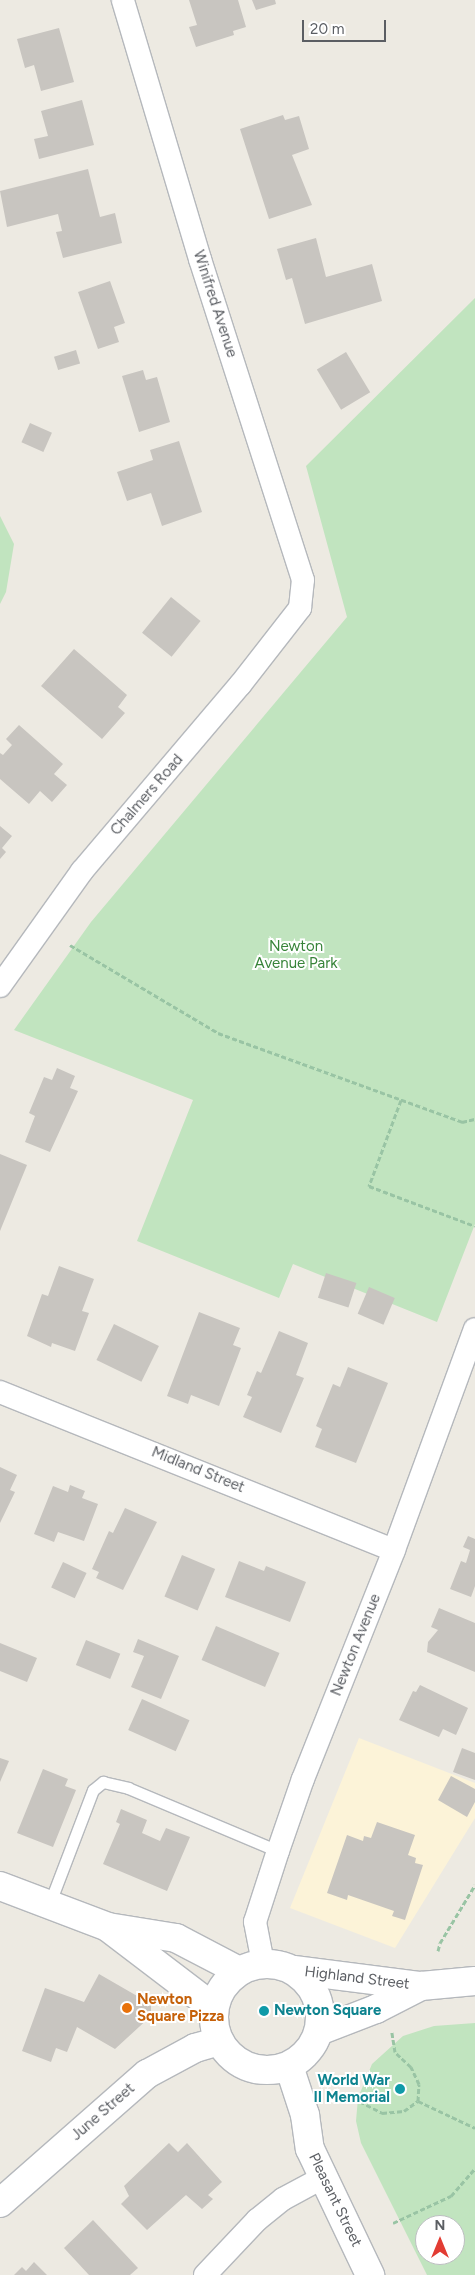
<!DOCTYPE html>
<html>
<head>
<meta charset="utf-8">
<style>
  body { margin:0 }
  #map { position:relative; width:475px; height:2275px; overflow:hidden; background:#edeae2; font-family:Figtree,sans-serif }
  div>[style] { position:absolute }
  .commercial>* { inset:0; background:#fcf3d8 }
  .green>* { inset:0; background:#c1e4bf }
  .building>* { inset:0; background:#c8c5c0; transform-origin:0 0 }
  .path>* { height:3px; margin-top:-1.5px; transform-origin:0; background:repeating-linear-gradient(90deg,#99c4a4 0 5px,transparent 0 7.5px) }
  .roads { filter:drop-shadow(1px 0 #b5b8bc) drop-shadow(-1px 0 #b5b8bc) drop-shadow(0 1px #b5b8bc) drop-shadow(0 -1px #b5b8bc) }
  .service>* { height:11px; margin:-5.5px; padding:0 5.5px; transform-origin:5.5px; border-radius:5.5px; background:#fff }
  .minor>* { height:22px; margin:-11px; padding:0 11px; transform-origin:11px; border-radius:11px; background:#fff }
  .tertiary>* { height:28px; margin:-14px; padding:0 14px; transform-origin:14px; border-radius:14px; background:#fff }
  .secondary>* { height:28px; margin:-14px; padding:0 14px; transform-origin:14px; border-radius:14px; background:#fff }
  .secondary>.ring { margin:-14px; padding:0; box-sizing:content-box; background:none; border:28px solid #fff; border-radius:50% }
  .dots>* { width:14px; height:14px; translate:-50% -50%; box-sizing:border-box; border:2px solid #fff; border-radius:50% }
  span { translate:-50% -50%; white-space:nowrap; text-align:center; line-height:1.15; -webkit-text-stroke:4px #fff; paint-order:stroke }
  .street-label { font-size:15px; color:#5b5e63 }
  .park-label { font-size:15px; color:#38843a }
  .food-label { font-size:15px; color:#c56008; font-weight:700 }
  .left { translate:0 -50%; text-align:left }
  .culture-label { font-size:15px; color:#0d838f; font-weight:700 }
  .right { translate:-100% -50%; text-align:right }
  .north { position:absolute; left:415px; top:2215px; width:50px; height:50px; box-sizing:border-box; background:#fff; border:1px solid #bdbfc1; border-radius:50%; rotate:0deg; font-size:14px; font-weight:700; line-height:20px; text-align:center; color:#5b5e63 }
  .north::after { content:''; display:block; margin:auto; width:18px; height:22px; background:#e23c33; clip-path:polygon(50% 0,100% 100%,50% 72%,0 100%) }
  .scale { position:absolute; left:302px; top:20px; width:84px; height:22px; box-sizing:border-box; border:2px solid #5b5e63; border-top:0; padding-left:6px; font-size:15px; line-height:18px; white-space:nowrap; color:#5b5e63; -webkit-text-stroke:4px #fff; paint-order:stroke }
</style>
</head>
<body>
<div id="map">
  <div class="commercial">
    <i style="clip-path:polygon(359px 1738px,475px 1783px,475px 1818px,395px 1948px,290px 1908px)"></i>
  </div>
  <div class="green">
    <i style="clip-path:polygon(475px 298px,475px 1224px,437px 1322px,293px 1264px,279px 1298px,137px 1241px,193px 1100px,14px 1030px,91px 922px,347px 617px,306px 466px)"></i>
    <i style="clip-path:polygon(0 516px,14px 544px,6px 592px,0 604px)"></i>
    <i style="clip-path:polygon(evenodd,475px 2023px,475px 2275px,427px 2275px,361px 2143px,356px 2121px,358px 2098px,372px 2064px,403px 2036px,434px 2026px,475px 2023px,425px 2225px,455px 2225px,455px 2255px,425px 2255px,425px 2225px)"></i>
  </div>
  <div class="building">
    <i style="clip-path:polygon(189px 0,238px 0,246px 27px,233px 31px,234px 35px,196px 47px,189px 27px,197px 25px)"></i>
    <i style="clip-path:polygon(252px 0,275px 0,276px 4px,256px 10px)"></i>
    <i style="clip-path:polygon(59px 28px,74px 82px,41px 91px,34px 65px,25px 68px,17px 39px)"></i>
    <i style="clip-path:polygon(82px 100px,94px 145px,39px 159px,34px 139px,48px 136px,41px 111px)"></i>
    <i style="clip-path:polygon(283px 115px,285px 120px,299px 116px,309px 149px,292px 155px,312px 205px,269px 219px,240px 129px)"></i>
    <i style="clip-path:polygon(88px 169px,100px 217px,115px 213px,122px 243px,63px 258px,56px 232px,62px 231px,58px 214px,7px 227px,0 191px)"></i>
    <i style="clip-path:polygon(316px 238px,326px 277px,372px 264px,382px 301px,305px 324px,292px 278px,286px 280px,277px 249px)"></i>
    <i style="clip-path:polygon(110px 281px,125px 323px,114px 327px,119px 342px,98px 349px,78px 292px)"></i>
    <i style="left:76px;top:350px;width:14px;height:23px;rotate:73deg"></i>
    <i style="left:346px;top:352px;width:47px;height:34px;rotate:59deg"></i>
    <i style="clip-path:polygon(143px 370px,146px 380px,157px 377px,170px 422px,139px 432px,122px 376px)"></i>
    <i style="left:30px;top:423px;width:24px;height:21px;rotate:24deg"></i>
    <i style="clip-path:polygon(179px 441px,202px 512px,162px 526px,151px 493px,127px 501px,117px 472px,153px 460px,150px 450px)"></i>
    <i style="left:171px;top:597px;width:38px;height:46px;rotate:39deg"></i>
    <i style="clip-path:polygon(74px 649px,127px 695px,118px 707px,125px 713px,102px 739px,41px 686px)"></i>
    <i style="clip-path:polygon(19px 725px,63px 764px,54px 774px,67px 785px,52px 802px,40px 791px,29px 804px,0 779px,0 753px,3px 755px,12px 745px,6px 739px)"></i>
    <i style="clip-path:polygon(0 826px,12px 836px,2px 848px,6px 852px,0 859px)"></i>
    <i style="clip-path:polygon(57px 1068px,75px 1076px,70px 1088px,78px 1091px,50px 1152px,25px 1142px,35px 1116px,29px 1113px,44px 1077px,52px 1080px)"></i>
    <i style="clip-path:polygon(0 1154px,27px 1165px,0 1231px)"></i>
    <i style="clip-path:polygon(59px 1266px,94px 1279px,82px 1311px,89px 1313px,75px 1351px,52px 1343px,51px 1347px,27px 1336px,42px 1294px,48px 1296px)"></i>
    <i style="left:326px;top:1273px;width:32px;height:26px;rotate:18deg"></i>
    <i style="left:369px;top:1287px;width:28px;height:29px;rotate:23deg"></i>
    <i style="clip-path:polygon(199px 1312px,240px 1328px,233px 1345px,241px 1348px,219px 1406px,191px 1395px,188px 1404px,167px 1396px)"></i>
    <i style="left:114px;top:1324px;width:50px;height:40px;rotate:26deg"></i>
    <i style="clip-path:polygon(279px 1331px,308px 1343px,296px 1375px,304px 1378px,281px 1433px,243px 1417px,252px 1397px,247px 1395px,257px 1371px,261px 1373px)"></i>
    <i style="clip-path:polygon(348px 1367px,388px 1383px,356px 1463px,315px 1447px,322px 1429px,316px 1426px,333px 1384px,340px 1387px)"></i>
    <i style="clip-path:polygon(0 1467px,17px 1475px,10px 1490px,15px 1492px,0 1523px)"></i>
    <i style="clip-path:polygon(70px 1485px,85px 1491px,82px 1498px,98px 1504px,84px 1541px,58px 1532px,54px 1542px,34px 1534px,53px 1486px,68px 1492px)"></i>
    <i style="clip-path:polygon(125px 1508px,157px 1522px,123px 1590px,96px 1578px,99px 1572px,92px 1569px,109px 1531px,113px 1533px)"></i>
    <i style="clip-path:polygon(468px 1536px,475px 1539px,475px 1586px,471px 1597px,450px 1589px,461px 1561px,466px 1563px,470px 1550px,463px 1547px)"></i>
    <i style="left:182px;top:1555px;width:36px;height:45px;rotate:23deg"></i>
    <i style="clip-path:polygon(239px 1561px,264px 1571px,266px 1566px,306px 1582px,290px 1622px,225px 1597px)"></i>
    <i style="left:63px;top:1562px;width:26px;height:28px;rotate:25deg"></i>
    <i style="clip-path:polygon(439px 1608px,475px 1623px,475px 1672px,427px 1652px,428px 1642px,438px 1630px,431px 1627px)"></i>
    <i style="left:216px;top:1626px;width:69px;height:37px;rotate:23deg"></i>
    <i style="clip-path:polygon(138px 1639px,179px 1656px,161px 1699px,131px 1687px,144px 1656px,133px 1652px)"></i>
    <i style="left:86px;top:1640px;width:37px;height:27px;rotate:22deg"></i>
    <i style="clip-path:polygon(0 1643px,37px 1658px,27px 1682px,0 1671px)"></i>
    <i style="clip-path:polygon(420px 1685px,468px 1708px,456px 1735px,443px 1729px,439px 1737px,399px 1720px,413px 1691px,416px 1692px)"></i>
    <i style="left:142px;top:1699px;width:52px;height:34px;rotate:24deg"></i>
    <i style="clip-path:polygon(462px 1748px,475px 1753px,475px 1780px,453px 1772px)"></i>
    <i style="clip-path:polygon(0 1758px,9px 1761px,0 1782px)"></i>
    <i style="clip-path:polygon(43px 1769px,68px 1779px,65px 1786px,76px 1790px,53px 1847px,17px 1833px)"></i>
    <i style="clip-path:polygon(451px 1776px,475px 1789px,475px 1802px,467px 1817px,438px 1800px)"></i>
    <i style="clip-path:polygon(121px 1809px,147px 1820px,142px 1833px,160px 1841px,166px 1828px,190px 1837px,167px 1891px,103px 1864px,120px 1824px,116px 1822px)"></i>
    <i style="clip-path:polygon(377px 1822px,415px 1835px,408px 1855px,416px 1858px,415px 1863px,423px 1865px,405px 1920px,392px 1916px,394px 1911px,348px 1895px,347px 1900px,327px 1893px,347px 1835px,363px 1841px,364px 1836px,371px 1838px)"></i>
    <i style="clip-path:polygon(99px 1974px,151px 2004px,151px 2016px,115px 2049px,77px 2027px,67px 2052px,56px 2048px,51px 2062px,22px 2051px,45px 1988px,84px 2002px)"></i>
    <i style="clip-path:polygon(169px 2143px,178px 2152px,187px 2143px,222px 2182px,208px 2195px,213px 2199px,202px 2209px,186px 2195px,147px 2230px,121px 2204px,129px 2196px,124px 2186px)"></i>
    <i style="clip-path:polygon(93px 2220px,138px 2268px,130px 2275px,89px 2275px,64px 2248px)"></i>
    <i style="clip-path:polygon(34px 2262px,47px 2275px,14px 2275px,22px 2267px,26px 2271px)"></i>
  </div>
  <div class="path">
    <i style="left:70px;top:945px;width:172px;rotate:30.7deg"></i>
    <i style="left:218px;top:1033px;width:260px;rotate:20deg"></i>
    <i style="left:462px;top:1122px;width:13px;rotate:-13deg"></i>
    <i style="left:401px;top:1100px;width:92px;rotate:110.4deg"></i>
    <i style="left:369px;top:1186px;width:113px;rotate:20.7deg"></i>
    <i style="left:438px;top:1951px;width:8px;rotate:-76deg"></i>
    <i style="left:440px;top:1943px;width:68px;rotate:-58.9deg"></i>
    <i style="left:353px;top:2098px;width:33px;rotate:27deg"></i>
    <i style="left:382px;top:2113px;width:22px;rotate:-5deg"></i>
    <i style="left:404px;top:2111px;width:17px;rotate:-36deg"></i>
    <i style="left:418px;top:2101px;width:17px;rotate:-87deg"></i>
    <i style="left:419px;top:2084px;width:19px;rotate:-115deg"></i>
    <i style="left:411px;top:2067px;width:22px;rotate:-137deg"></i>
    <i style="left:395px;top:2052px;width:20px;rotate:-99deg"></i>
    <i style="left:418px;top:2101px;width:63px;rotate:25.3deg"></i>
    <i style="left:393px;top:2223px;width:64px;rotate:-25deg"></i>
    <i style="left:451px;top:2196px;width:37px;rotate:-49deg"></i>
  </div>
  <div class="roads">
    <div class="service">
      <i style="left:49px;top:1905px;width:123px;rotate:-69.1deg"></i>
      <i style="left:93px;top:1790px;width:13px;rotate:-39deg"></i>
      <i style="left:103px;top:1782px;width:26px;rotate:13deg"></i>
      <i style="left:128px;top:1788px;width:163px;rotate:22.8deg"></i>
    </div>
    <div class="minor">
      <i style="left:0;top:986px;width:141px;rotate:-54.5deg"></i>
      <i style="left:82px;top:871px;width:244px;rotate:-49.7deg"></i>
      <i style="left:240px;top:685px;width:98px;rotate:-52.1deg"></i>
      <i style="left:300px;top:608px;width:28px;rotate:-84deg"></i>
      <i style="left:303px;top:580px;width:337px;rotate:-107.8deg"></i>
      <i style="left:200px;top:259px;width:270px;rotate:-106.6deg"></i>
      <i style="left:0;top:1392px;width:424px;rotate:21.9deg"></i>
      <i style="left:263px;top:1963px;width:42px;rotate:-101deg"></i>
      <i style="left:255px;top:1922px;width:75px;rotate:-72.1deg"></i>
      <i style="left:278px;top:1851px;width:76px;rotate:-70.9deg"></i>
      <i style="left:303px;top:1779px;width:246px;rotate:-68.3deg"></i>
      <i style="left:394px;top:1550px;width:235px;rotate:-69.9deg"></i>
      <i style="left:205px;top:2275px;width:76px;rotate:-46.6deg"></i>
      <i style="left:257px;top:2220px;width:33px;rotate:-39deg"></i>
      <i style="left:283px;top:2199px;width:44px;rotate:-28.3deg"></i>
    </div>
    <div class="tertiary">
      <i style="left:0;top:2203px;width:196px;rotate:-41.3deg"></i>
      <i style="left:147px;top:2074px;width:55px;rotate:-28.4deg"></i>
      <i style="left:195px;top:2048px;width:25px;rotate:-16deg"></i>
    </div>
    <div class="secondary">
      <i style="left:0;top:1886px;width:116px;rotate:20.8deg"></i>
      <i style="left:108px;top:1927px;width:69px;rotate:9.2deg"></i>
      <i style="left:176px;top:1938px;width:71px;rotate:27.6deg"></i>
      <i style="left:109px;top:1928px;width:132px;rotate:37.3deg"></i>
      <i class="ring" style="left:214px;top:1964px;width:78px;height:78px"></i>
      <i style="left:294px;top:1970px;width:128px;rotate:7.2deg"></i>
      <i style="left:421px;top:1986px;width:54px;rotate:-5.3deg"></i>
      <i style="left:319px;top:2031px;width:61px;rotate:-21.1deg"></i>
      <i style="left:376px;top:2009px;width:51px;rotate:-27.1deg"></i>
      <i style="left:289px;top:2066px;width:52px;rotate:71.9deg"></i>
      <i style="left:305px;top:2115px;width:34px;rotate:82deg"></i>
      <i style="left:310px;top:2149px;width:140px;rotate:64.5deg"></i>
    </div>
  </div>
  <div class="dots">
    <i style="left:127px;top:2008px;background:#e8710a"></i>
    <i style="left:264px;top:2011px;background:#0f9aa8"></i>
    <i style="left:400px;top:2089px;background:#0f9aa8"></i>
  </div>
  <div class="street-label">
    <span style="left:215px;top:304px;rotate:72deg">Winifred Avenue</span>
    <span style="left:147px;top:795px;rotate:-49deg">Chalmers Road</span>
    <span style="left:198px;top:1470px;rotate:22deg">Midland Street</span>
    <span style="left:356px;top:1645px;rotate:-68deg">Newton Avenue</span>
    <span style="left:357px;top:1978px;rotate:7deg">Highland Street</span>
    <span style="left:103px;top:2112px;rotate:-41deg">June Street</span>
    <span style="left:335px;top:2200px;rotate:64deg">Pleasant Street</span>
  </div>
  <div class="park-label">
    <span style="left:296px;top:955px">Newton<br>Avenue Park</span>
  </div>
  <div class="food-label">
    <span class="left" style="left:137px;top:2008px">Newton<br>Square Pizza</span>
  </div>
  <div class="culture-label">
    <span class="left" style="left:274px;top:2011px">Newton Square</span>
    <span class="right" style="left:390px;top:2089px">World War<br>II Memorial</span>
  </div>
  <div class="north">N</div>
  <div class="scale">20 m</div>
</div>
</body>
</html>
